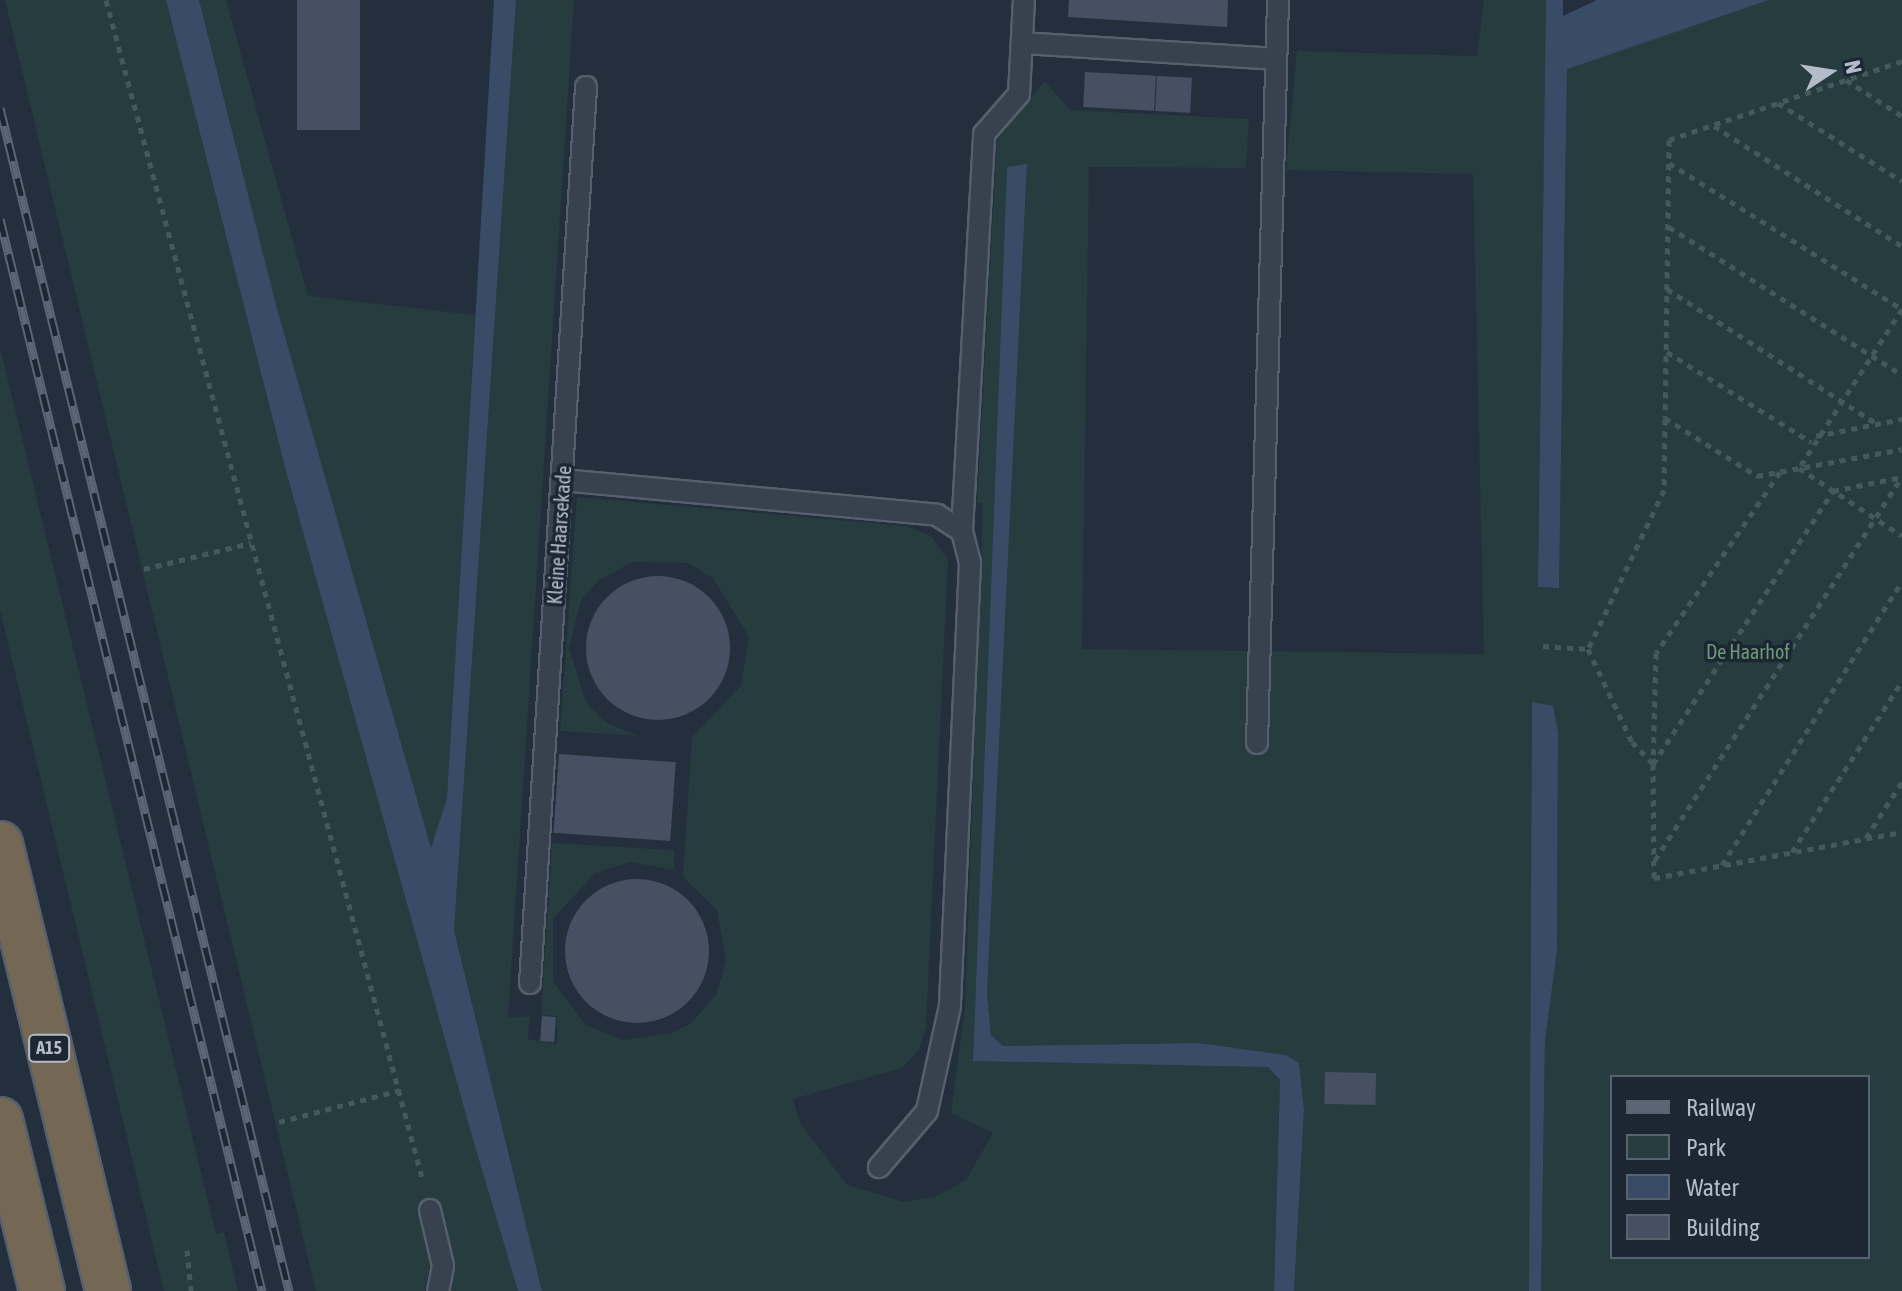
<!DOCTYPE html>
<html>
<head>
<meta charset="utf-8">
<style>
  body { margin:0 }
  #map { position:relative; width:1902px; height:1291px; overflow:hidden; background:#242f3e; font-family:"Asap Condensed",sans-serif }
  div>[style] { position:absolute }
  .green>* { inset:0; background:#263c3f }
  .water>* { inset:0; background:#394c67 }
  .building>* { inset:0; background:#455162; transform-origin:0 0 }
  .round { border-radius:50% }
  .path>* { height:5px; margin-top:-2.5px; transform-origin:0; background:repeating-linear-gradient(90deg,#44595c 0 6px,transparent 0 12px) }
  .roads { filter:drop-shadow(2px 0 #565f6c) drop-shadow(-2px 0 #565f6c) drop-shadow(0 2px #565f6c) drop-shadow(0 -2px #565f6c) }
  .service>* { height:20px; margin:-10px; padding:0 10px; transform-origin:10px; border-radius:10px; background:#38414e }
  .motorway>* { height:44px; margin:-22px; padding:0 22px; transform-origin:22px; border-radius:22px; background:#746855 }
  .rail>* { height:9px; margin-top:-4.5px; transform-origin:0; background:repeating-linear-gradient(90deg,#1d2633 0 18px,#5a6575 0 36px); box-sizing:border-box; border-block:2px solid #5a6575 }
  span { translate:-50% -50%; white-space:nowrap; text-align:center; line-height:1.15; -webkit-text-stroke:7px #1d2633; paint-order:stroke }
  .shield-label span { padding:2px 6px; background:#1d2633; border:2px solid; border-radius:6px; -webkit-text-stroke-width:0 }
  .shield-label { font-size:18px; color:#b4bcc9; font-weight:700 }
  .street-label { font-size:20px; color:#b4bcc9 }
  .park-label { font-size:20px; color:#6b9a76 }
  .legend { position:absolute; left:1610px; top:1075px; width:260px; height:184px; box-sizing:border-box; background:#1d2633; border:2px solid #59626f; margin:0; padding:10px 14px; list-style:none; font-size:24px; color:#b4bcc9 }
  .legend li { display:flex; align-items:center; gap:16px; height:40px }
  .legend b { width:40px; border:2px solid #59626f }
  .north { position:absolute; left:1790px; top:32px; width:80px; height:80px; -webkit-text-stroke:6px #1d2633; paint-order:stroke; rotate:78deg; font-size:22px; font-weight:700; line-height:32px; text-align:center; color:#b4bcc9 }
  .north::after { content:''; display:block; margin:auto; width:28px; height:36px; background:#b4bcc9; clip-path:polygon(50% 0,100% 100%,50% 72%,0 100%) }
</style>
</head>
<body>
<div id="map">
  <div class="green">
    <i style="clip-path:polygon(5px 0,166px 0,286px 471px,518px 1291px,449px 1291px,455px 1268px,442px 1204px,419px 1211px,430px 1264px,425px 1291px,316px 1291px)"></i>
    <i style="clip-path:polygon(199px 0,226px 0,308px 296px,475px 315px,447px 798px,431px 848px,276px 305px)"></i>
    <i style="clip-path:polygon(evenodd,516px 0,574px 0,508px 1018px,530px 1016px,528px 1039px,557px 1044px,557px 1016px,541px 1015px,552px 843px,674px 850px,674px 870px,630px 862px,595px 873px,553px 919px,553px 982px,586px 1025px,621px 1040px,672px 1033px,690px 1024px,716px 995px,726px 961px,717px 910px,683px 877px,692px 737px,741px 686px,749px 637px,713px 578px,688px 563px,632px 562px,599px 580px,581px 600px,569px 648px,586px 703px,607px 723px,639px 736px,560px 731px,577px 497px,906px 526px,931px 536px,948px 560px,926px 1027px,919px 1050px,902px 1068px,793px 1099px,800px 1123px,847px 1185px,904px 1202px,935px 1197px,966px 1180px,993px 1133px,951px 1113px,965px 1008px,983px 503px,977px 502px,997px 140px,1045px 81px,1070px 110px,1249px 119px,1246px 168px,1089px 167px,1082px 649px,1484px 654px,1473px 174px,1286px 170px,1297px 51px,1477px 56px,1484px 0,1546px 0,1539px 587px,1559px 588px,1567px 68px,1769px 0,1902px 0,1902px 1291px,1541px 1291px,1545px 1042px,1557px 950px,1558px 732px,1532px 703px,1529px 1291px,1294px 1291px,1304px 1110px,1299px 1063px,1199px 1043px,1003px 1046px,991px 1035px,987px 994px,1027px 165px,1007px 167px,973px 1061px,1268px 1066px,1280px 1080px,1274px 1291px,542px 1291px,454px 930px,516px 0,1612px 1077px,1868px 1077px,1868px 1257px,1612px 1257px,1612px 1077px)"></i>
    <i style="clip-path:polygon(0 348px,216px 1234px,224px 1232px,238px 1291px,164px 1291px,0 610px)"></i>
  </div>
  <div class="water">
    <i style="clip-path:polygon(166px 0,199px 0,276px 305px,431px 848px,447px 798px,494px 0,516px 0,454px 930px,542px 1291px,518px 1291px,472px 1136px,286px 471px)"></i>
    <i style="clip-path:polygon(1546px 0,1563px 0,1563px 16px,1597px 0,1769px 0,1567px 69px,1559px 588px,1538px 587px)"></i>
    <i style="clip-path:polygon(1027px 164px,987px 994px,991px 1035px,1003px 1046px,1199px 1043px,1285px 1055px,1299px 1063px,1304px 1110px,1294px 1291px,1274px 1291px,1280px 1080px,1268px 1067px,973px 1061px,1007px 167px)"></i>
    <i style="clip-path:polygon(1532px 702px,1553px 706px,1558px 732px,1557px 950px,1545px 1042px,1541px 1291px,1529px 1291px)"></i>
  </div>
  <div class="building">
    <i style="left:297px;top:0;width:63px;height:130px"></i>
    <i style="clip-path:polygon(1069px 0,1228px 0,1227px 27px,1068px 17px)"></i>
    <i style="left:1085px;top:72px;width:71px;height:35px;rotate:3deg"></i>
    <i style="left:1157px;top:76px;width:35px;height:35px;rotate:3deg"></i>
    <i class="round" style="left:586px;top:576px;width:144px;height:144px"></i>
    <i style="left:559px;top:754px;width:117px;height:79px;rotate:4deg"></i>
    <i class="round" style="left:565px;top:879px;width:144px;height:144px"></i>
    <i style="left:542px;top:1016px;width:14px;height:25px;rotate:4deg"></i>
    <i style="left:1325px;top:1072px;width:51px;height:32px;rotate:1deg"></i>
  </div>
  <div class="path">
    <i style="left:106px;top:0;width:1223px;rotate:74.98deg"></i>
    <i style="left:1902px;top:61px;width:246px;rotate:161.3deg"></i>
    <i style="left:1669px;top:140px;width:278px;rotate:90.8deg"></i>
    <i style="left:1665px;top:418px;width:109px;rotate:32.2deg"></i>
    <i style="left:1757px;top:476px;width:147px;rotate:-10.5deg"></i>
    <i style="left:1846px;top:80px;width:67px;rotate:32.7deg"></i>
    <i style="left:1778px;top:103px;width:146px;rotate:32.2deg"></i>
    <i style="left:1714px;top:126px;width:223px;rotate:32.6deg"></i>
    <i style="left:1669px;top:163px;width:275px;rotate:32.1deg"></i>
    <i style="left:1669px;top:227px;width:276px;rotate:32.4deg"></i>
    <i style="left:1667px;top:289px;width:250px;rotate:32.7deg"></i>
    <i style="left:1902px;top:309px;width:189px;rotate:122.9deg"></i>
    <i style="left:1799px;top:468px;width:123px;rotate:33.4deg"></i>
    <i style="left:1667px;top:352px;width:170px;rotate:32deg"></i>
    <i style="left:1665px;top:419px;width:71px;rotate:90.8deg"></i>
    <i style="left:1664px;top:490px;width:176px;rotate:115.5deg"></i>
    <i style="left:1588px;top:649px;width:103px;rotate:64.7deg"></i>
    <i style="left:1632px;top:742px;width:30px;rotate:46deg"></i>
    <i style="left:1653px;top:764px;width:114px;rotate:89.5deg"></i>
    <i style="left:1654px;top:878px;width:252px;rotate:-10.5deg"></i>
    <i style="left:1816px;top:436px;width:88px;rotate:-11.2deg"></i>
    <i style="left:1780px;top:472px;width:219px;rotate:124.4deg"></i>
    <i style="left:1656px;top:653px;width:111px;rotate:91.5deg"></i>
    <i style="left:1653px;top:764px;width:327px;rotate:-56.6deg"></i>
    <i style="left:1833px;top:491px;width:70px;rotate:-11.5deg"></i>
    <i style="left:144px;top:569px;width:110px;rotate:-13.7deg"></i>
    <i style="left:1543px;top:646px;width:45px;rotate:3.8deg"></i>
    <i style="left:1866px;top:838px;width:67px;rotate:-57.3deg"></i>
    <i style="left:1792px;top:852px;width:203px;rotate:-57.2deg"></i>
    <i style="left:1655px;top:860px;width:454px;rotate:-57.2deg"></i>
    <i style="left:1722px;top:865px;width:336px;rotate:-57.6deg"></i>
    <i style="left:279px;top:1122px;width:125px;rotate:-14.8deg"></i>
    <i style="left:187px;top:1250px;width:41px;rotate:84.4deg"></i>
  </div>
  <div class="roads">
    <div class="service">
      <i style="left:1022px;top:43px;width:254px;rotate:3.6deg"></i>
      <i style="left:562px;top:480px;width:377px;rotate:5.3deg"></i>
      <i style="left:937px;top:515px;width:30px;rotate:33deg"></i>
      <i style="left:962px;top:531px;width:33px;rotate:76deg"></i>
      <i style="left:970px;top:563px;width:443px;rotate:92.6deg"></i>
      <i style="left:950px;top:1006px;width:107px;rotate:102.4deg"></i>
      <i style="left:927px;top:1111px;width:74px;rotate:130.6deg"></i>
      <i style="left:962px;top:531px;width:398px;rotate:-86.8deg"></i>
      <i style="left:984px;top:134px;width:53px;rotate:-48.8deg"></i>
      <i style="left:1019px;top:94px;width:94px;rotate:-87deg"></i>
      <i style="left:1257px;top:743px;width:743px;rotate:-88.38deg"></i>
      <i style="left:530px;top:983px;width:898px;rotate:-86.42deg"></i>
      <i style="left:430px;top:1210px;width:57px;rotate:76.9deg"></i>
      <i style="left:443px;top:1266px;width:25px;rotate:101deg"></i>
    </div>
    <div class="motorway">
      <i style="left:0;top:844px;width:460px;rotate:76.4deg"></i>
      <i style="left:0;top:1120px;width:176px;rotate:76.2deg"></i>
    </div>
  </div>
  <div class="rail">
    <i style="left:0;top:108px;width:1218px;rotate:76.27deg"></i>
    <i style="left:0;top:219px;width:1104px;rotate:76.27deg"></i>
  </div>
  <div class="shield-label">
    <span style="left:49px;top:1048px">A15</span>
  </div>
  <div class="street-label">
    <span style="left:559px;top:535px;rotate:-86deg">Kleine Haarsekade</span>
  </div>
  <div class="park-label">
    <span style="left:1748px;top:651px">De Haarhof</span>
  </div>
  <ul class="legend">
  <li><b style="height:10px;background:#5a6575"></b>Railway</li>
  <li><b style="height:22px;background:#263c3f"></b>Park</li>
  <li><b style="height:22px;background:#394c67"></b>Water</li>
  <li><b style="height:22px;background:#455162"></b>Building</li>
  </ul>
  <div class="north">N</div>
</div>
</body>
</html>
